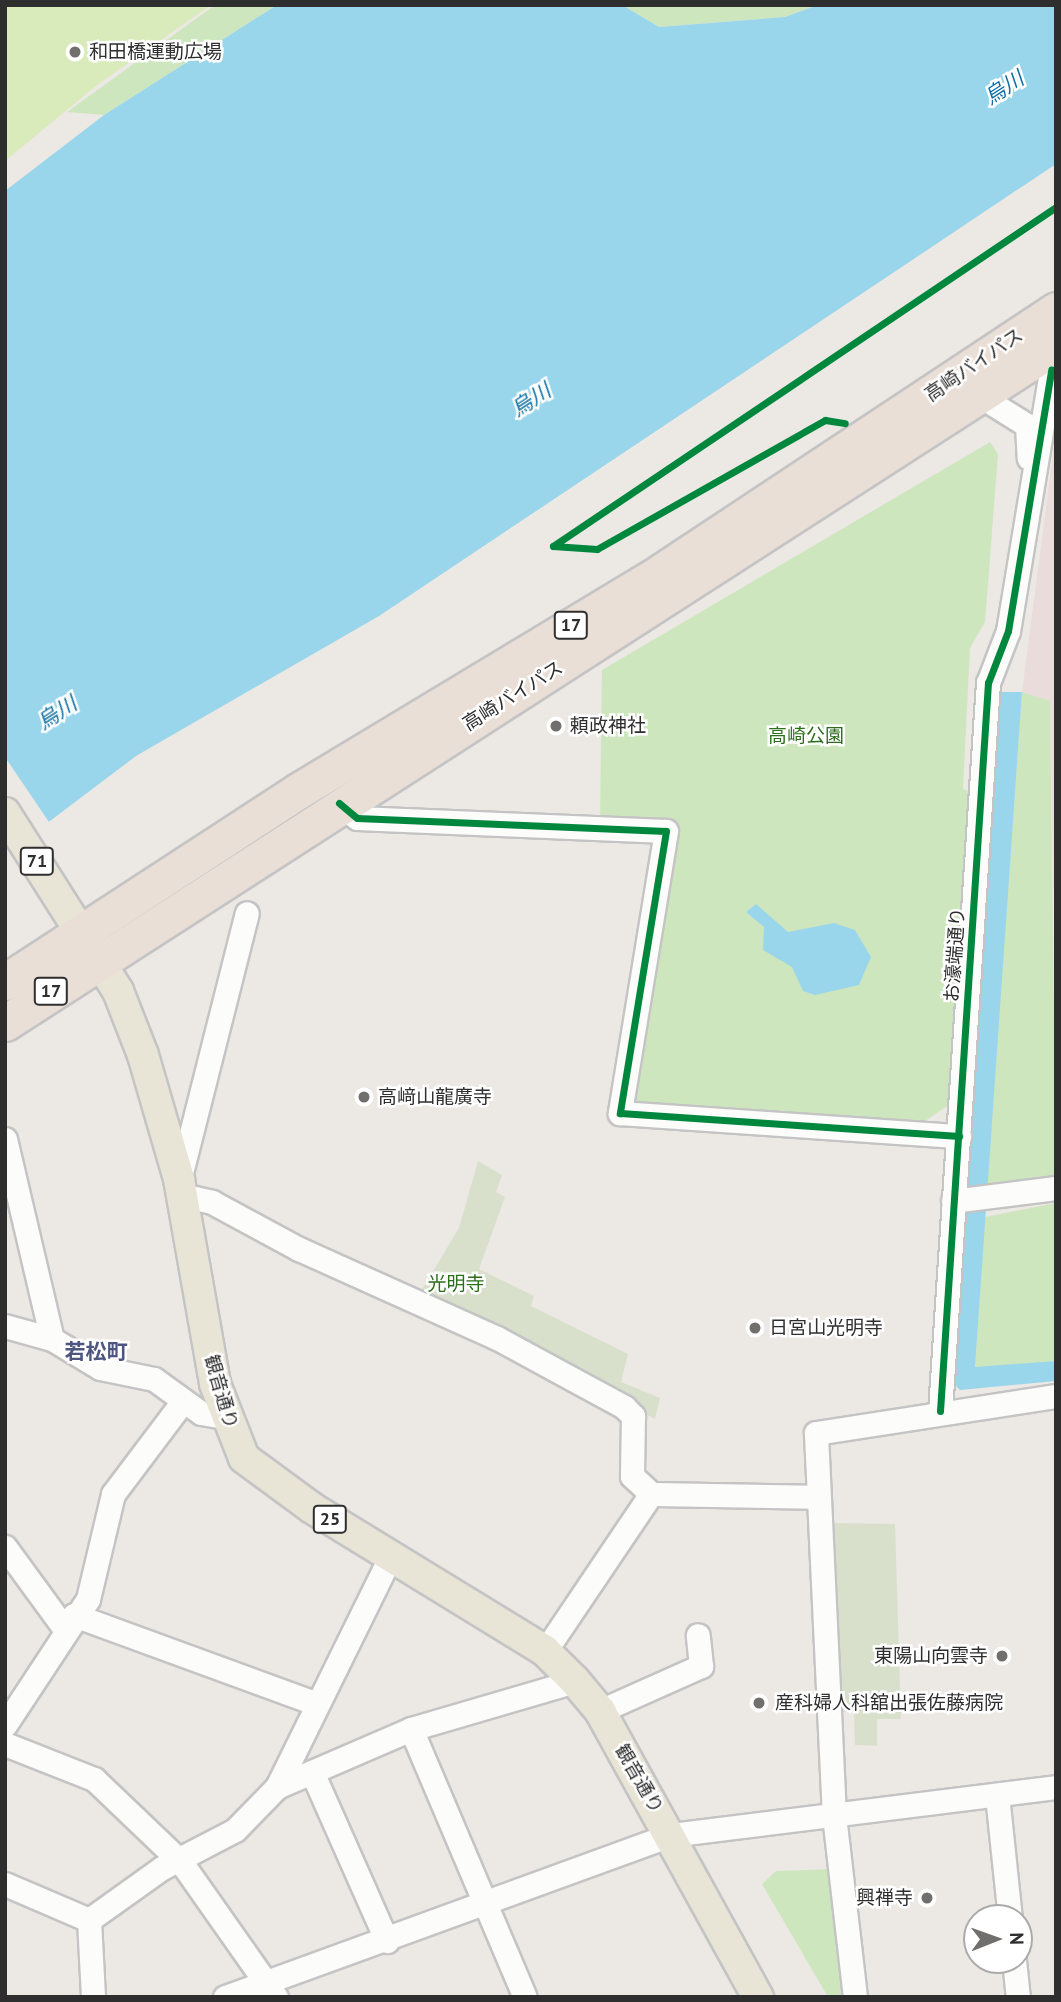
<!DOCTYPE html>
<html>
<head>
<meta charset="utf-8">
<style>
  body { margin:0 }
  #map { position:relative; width:1061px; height:2002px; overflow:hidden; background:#ece8e4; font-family:"PT Sans","Noto Sans JP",sans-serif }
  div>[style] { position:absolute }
  .medical>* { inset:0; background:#e9dcdb }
  .green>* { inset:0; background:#cee6be }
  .cemetery>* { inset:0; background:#d8e0cc }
  .pitch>* { inset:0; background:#d9eabb }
  .water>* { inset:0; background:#99d6ec }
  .pier>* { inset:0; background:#ece8e4 }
  .roads { filter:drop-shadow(2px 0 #c5c4c5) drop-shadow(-2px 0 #c5c4c5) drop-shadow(0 2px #c5c4c5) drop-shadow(0 -2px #c5c4c5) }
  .minor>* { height:23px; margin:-11.5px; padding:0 11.5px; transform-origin:11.5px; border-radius:11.5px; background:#fcfcfb }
  .major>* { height:30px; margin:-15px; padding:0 15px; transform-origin:15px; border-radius:15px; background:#e8e4d6 }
  .highway>* { height:35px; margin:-17.5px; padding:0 17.5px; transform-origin:17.5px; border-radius:17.5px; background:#eadfd6 }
  .cycleway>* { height:7px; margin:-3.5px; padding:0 3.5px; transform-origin:3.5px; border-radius:3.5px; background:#00873e }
  .dots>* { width:19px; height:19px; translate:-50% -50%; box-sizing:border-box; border:4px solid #fff; border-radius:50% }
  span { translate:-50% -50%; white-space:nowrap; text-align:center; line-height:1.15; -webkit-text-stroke:5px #fff; paint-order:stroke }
  .shield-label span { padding:2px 5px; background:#fff; border:2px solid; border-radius:5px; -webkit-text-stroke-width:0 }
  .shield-label { font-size:18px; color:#2e2e2e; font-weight:700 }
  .poi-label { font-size:19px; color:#2e2e2e }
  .left { translate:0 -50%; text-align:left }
  .right { translate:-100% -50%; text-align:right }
  .street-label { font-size:19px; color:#2e2e2e }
  .park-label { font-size:19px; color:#2c6e1b }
  .water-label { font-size:21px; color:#0d6fa3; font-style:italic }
  .neighbourhood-label { font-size:21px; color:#4d5680; font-weight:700 }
  .frame { position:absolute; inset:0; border:7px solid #2e2e2e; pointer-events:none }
  .north { position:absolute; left:963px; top:1904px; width:70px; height:70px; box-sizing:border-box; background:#fff; border:2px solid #ababab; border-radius:50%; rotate:89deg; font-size:19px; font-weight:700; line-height:28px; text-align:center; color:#2e2e2e }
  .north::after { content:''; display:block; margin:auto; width:24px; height:32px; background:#706f6e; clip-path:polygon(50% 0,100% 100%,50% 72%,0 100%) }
</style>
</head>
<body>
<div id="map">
  <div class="medical">
    <i style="clip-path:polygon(1056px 431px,1056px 888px,1053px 888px,1050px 702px,1022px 692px)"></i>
  </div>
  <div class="green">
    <i style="clip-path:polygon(215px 5px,277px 5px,104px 115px,67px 112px)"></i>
    <i style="clip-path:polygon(622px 5px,818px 5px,785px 17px,659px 27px)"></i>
    <i style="clip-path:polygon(990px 442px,998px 454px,985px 622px,970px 648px,963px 789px,971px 792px,949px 1105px,913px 1129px,643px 1108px,632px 1095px,674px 825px,600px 822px,602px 670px)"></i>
    <i style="clip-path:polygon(1022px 692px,1050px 701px,1056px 1179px,986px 1189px)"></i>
    <i style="clip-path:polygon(1056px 1203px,1056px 1361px,982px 1371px,975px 1367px,985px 1217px)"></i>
    <i style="clip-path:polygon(834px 1869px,849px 1997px,828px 1997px,762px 1884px,776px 1871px)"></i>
  </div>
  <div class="cemetery">
    <i style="clip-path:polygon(478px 1161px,502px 1175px,496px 1192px,505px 1197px,479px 1269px,534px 1296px,531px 1306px,628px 1354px,621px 1382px,660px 1398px,655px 1419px,418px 1296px,459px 1228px)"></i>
    <i style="clip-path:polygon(824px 1523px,895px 1524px,901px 1719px,877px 1719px,877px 1746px,855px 1745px,854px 1712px,836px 1712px)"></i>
  </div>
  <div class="pitch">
    <i style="clip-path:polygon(5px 5px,211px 5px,97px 85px,5px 161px)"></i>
  </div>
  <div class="water">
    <i style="clip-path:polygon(277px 5px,622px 5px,659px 27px,785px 17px,818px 5px,1056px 5px,1056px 164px,379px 616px,136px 756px,5px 855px,5px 191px,104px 115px)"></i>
    <i style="clip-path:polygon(1001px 692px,1022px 692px,975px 1367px,1056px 1361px,1056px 1381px,960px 1390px,952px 1382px)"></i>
    <i style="clip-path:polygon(756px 904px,788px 932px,834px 923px,855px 930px,871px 957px,859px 985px,815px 995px,803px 991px,792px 967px,763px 950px,764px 927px,746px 912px)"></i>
  </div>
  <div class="pier">
    <i style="clip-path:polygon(5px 757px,51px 825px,5px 859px)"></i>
  </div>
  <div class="roads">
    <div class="minor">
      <i style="left:993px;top:404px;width:40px;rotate:32deg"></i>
      <i style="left:1027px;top:425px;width:33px;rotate:87deg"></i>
      <i style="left:339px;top:803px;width:23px;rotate:40deg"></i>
      <i style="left:357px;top:818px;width:309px;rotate:2.4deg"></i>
      <i style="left:666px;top:831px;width:286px;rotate:99.3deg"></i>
      <i style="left:620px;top:1113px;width:340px;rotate:3.9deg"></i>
      <i style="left:5px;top:1139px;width:205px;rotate:76.8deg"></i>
      <i style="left:180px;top:1177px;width:272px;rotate:-75.8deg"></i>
      <i style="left:182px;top:1195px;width:31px;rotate:13deg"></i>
      <i style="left:212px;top:1202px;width:99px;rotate:28.4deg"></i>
      <i style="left:299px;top:1249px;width:217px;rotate:24.2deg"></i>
      <i style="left:497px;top:1338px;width:145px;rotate:28.5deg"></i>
      <i style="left:624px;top:1407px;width:13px;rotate:45deg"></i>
      <i style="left:633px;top:1416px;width:60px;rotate:91deg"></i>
      <i style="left:632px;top:1476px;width:26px;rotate:43deg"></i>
      <i style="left:651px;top:1494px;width:164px;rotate:1deg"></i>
      <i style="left:953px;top:1201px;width:104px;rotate:-7.2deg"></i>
      <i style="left:5px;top:1326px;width:49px;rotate:15.5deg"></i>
      <i style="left:52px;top:1339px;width:56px;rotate:31.1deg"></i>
      <i style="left:100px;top:1368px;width:55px;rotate:11.5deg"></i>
      <i style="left:154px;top:1379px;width:58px;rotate:35.9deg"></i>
      <i style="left:201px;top:1413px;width:23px;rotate:10deg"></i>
      <i style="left:940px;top:1411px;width:730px;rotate:-86.23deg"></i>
      <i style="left:988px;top:683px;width:56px;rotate:-69deg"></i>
      <i style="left:1008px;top:631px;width:265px;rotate:-80.6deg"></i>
      <i style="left:5px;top:1547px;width:100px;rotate:53.9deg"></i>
      <i style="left:74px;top:1615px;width:257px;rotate:20.1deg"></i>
      <i style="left:545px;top:1651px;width:189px;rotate:-56deg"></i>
      <i style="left:600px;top:1711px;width:111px;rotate:-24deg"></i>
      <i style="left:701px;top:1666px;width:31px;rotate:-96deg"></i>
      <i style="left:5px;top:1725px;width:151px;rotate:-56.6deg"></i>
      <i style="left:88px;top:1599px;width:108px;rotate:-76.6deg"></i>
      <i style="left:113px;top:1494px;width:116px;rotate:-53deg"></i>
      <i style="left:411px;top:1729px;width:291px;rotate:67deg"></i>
      <i style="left:5px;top:1744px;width:96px;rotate:21.5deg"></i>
      <i style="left:94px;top:1779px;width:120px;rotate:43.7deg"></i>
      <i style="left:181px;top:1862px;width:165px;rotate:54.9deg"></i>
      <i style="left:312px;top:1772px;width:185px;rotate:66.1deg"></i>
      <i style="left:277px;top:1787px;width:256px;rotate:-63.8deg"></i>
      <i style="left:997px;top:1795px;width:124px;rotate:84deg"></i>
      <i style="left:5px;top:1884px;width:91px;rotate:23.2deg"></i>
      <i style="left:89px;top:1920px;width:77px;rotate:87deg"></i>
      <i style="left:89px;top:1920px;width:90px;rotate:-35.5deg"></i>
      <i style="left:162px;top:1868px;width:82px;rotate:-27.5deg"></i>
      <i style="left:235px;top:1830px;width:60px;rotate:-45.7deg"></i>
      <i style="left:277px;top:1787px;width:146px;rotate:-23.4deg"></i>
      <i style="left:411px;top:1729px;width:171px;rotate:-16.3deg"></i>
      <i style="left:1014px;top:1960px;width:37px;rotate:84deg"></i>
      <i style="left:225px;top:1997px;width:475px;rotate:-20deg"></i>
      <i style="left:671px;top:1835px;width:388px;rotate:-7.1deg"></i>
      <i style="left:855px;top:1997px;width:182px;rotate:-96.6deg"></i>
      <i style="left:834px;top:1816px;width:383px;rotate:-92.7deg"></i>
      <i style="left:816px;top:1433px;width:243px;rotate:-8.8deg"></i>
    </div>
    <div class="major">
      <i style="left:5px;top:813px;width:211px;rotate:57.6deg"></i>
      <i style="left:118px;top:991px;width:69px;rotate:68.7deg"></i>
      <i style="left:143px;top:1055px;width:129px;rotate:73.8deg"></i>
      <i style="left:179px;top:1179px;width:208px;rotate:80deg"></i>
      <i style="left:215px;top:1384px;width:79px;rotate:68.6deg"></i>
      <i style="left:244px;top:1458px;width:84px;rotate:36.3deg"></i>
      <i style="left:312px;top:1508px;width:273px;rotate:31.5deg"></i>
      <i style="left:545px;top:1651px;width:42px;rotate:45deg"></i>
      <i style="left:575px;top:1681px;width:39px;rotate:50deg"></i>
      <i style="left:600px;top:1711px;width:327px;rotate:61.1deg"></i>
    </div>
    <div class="highway">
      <i style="left:5px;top:982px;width:350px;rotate:-33.1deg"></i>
      <i style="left:298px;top:791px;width:425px;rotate:-31.1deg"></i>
      <i style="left:662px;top:571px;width:473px;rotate:-33.5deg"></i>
      <i style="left:5px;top:1023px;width:1250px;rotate:-32.79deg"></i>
    </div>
  </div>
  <div class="cycleway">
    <i style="left:553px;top:546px;width:607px;rotate:-33.98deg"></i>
    <i style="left:553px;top:546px;width:44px;rotate:3.9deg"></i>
    <i style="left:597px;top:549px;width:262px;rotate:-29.5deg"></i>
    <i style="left:825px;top:420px;width:20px;rotate:9deg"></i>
    <i style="left:339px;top:803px;width:23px;rotate:40deg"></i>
    <i style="left:357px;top:818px;width:309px;rotate:2.4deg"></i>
    <i style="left:666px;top:831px;width:286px;rotate:99.3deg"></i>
    <i style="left:620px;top:1113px;width:340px;rotate:3.9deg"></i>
    <i style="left:940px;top:1411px;width:730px;rotate:-86.23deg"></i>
    <i style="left:988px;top:683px;width:56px;rotate:-69deg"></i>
    <i style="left:1008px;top:631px;width:265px;rotate:-80.6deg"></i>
  </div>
  <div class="dots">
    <i style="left:75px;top:52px;background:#706f6e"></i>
    <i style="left:556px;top:726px;background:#706f6e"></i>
    <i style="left:364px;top:1097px;background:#706f6e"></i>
    <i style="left:755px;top:1328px;background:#706f6e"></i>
    <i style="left:1002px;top:1656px;background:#706f6e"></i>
    <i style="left:759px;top:1703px;background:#706f6e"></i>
    <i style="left:927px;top:1898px;background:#706f6e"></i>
  </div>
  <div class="shield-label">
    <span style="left:571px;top:625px">17</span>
    <span style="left:37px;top:861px">71</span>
    <span style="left:51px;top:991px">17</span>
    <span style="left:330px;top:1519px">25</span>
  </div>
  <div class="poi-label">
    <span class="left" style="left:89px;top:52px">和田橋運動広場</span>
    <span class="left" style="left:570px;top:726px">頼政神社</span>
    <span class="left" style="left:378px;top:1097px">高﨑山龍廣寺</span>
    <span class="left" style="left:769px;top:1328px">日宮山光明寺</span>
    <span class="right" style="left:988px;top:1656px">東陽山向雲寺</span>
    <span class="left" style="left:775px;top:1703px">産科婦人科舘出張佐藤病院</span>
    <span class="right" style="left:913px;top:1898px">興禅寺</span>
  </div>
  <div class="street-label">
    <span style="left:974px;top:365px;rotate:-34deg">高崎バイパス</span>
    <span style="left:513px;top:696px;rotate:-32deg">高崎バイパス</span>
    <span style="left:955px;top:955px;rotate:-86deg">お濠端通り</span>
    <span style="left:221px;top:1392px;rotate:74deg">観音通り</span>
    <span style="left:639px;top:1779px;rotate:60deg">観音通り</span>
  </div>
  <div class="park-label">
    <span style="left:806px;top:736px">高崎公園</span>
    <span style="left:456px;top:1284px">光明寺</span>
  </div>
  <div class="water-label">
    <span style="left:1004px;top:88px;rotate:-33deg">烏川</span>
    <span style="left:531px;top:400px;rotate:-33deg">烏川</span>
    <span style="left:57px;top:713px;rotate:-33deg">烏川</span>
  </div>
  <div class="neighbourhood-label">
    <span style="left:96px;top:1352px">若松町</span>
  </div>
  <div class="frame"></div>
  <div class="north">N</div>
</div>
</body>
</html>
